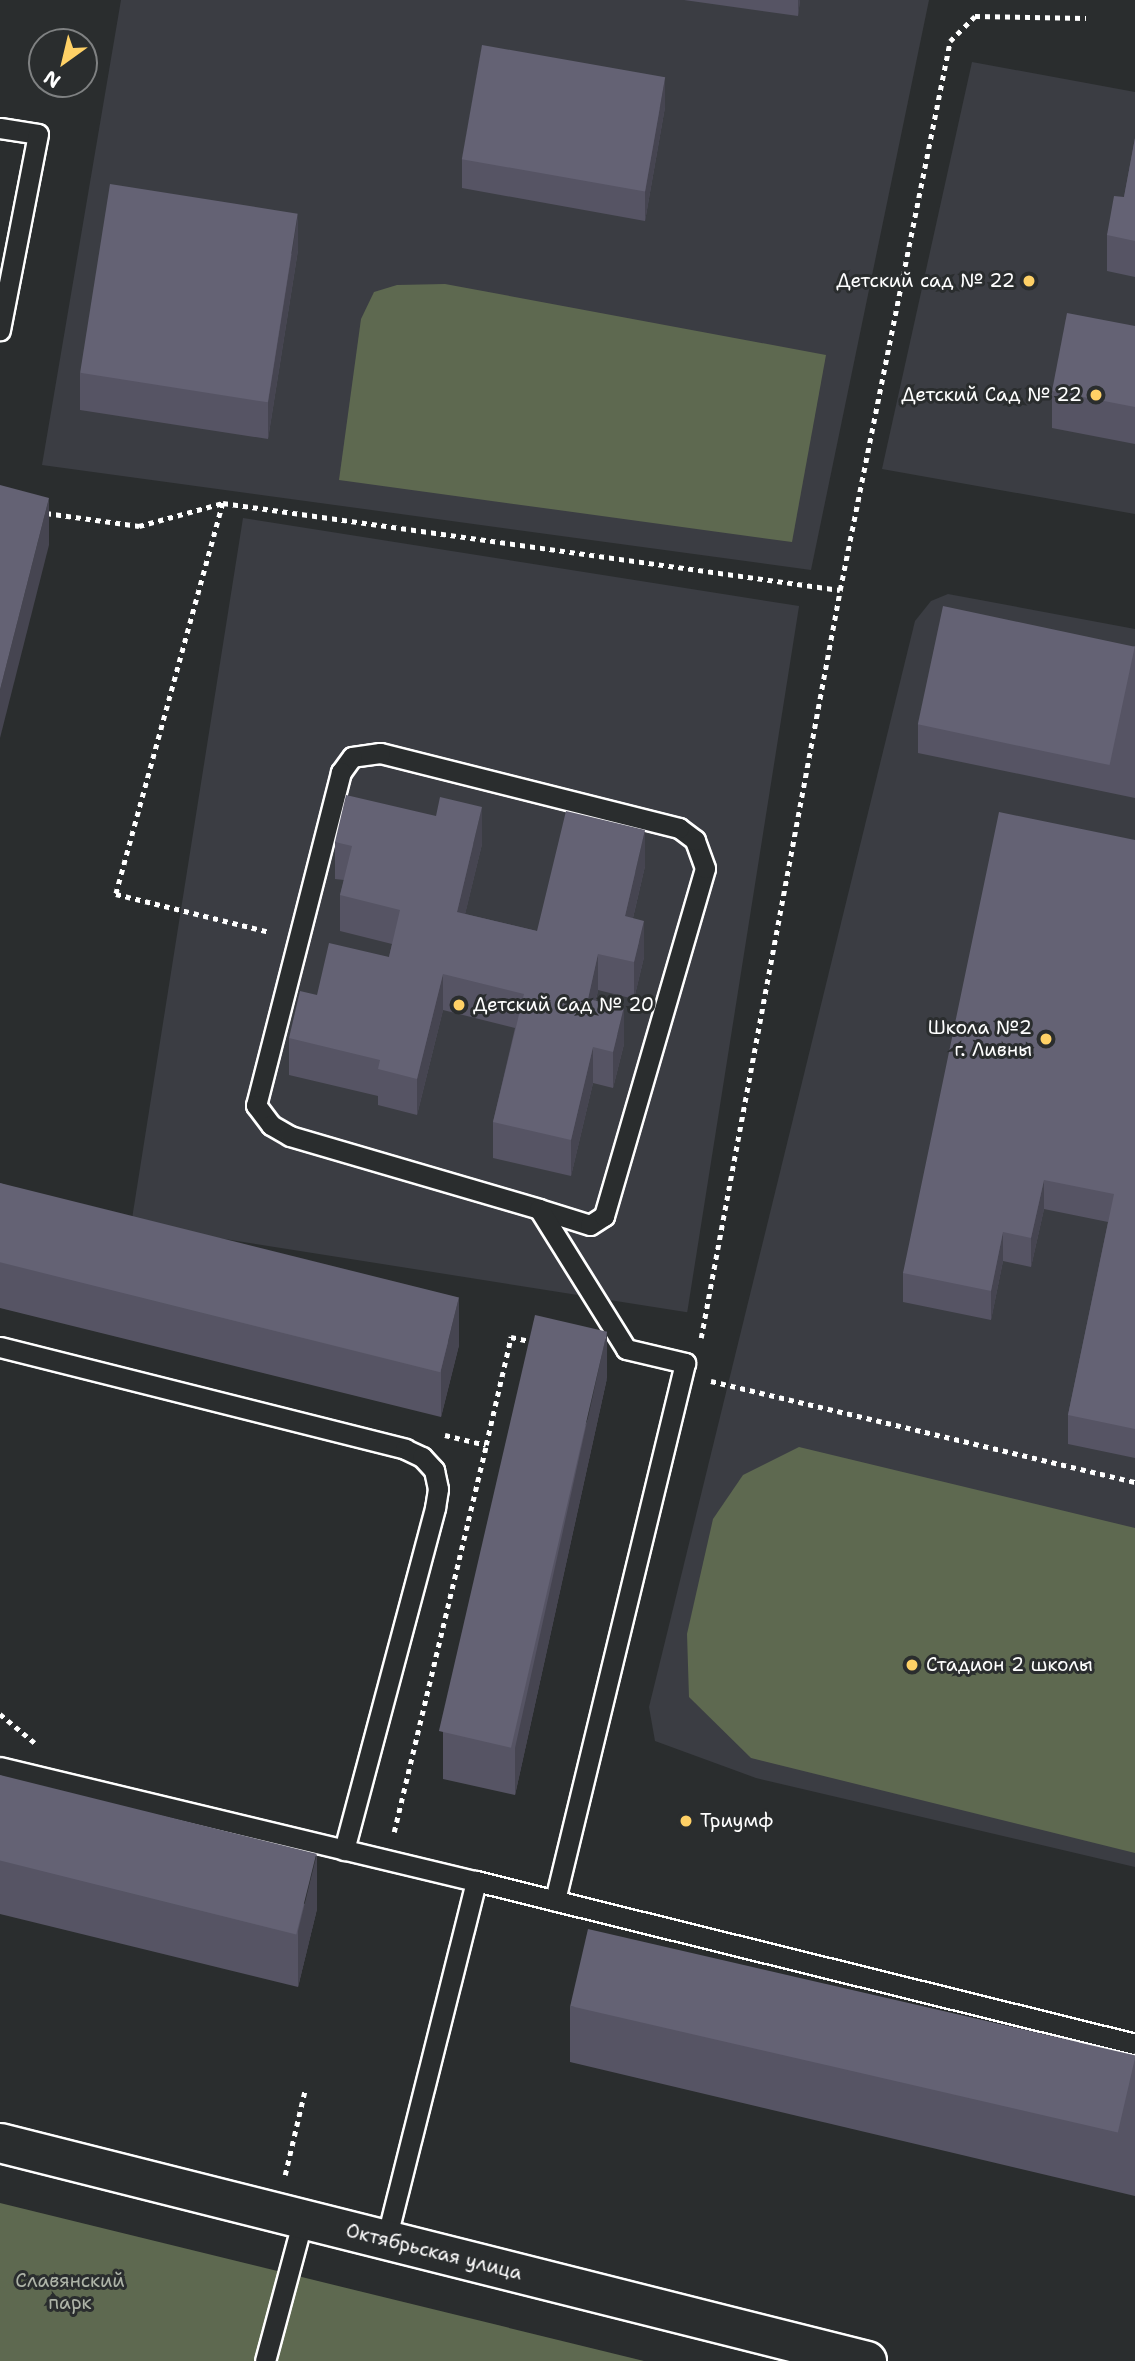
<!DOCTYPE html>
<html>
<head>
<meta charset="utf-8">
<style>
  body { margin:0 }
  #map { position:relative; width:1135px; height:2361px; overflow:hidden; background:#2a2d2e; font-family:"Shantell Sans",sans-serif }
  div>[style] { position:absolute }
  .built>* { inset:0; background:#3b3d43; transform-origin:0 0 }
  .green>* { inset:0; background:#5e6950 }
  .path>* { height:4.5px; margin-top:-2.25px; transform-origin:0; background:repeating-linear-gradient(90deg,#fff 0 5px,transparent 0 10px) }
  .roads { filter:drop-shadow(2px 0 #fff) drop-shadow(-2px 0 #fff) drop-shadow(0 2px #fff) drop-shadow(0 -2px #fff) }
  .service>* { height:19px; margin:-9.5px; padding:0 9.5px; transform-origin:9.5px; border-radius:9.5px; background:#2a2d2e }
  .tertiary>* { height:38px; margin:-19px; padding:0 19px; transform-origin:19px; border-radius:19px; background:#2a2d2e }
  .wall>* { inset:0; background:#565464 }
  .shaded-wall>* { inset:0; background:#464551 }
  .building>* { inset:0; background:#646274; transform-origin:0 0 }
  .dots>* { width:19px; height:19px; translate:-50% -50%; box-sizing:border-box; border:4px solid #2a2d2e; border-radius:50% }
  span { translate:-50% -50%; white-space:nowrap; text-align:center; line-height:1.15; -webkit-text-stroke:6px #2a2d2e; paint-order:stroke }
  .poi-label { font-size:19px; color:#fff }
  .right { translate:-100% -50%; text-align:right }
  .left { translate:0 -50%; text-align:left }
  .street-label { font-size:19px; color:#fff }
  .park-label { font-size:19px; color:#aeb4a8 }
  .north { position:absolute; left:28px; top:28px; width:70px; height:70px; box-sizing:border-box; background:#2a2d2e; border:2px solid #7f8182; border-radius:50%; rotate:214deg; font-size:19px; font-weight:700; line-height:28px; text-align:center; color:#fff }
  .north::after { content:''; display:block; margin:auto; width:24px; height:32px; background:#ffd166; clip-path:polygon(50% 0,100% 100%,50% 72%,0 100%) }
</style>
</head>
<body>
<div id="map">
  <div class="built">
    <i style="clip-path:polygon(121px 0,929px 0,811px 570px,42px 465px)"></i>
    <i style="clip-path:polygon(972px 62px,1135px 92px,1135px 514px,882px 469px)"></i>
    <i style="left:243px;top:518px;width:563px;height:715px;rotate:9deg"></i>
    <i style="clip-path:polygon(948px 594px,1135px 629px,1135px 1867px,756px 1778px,655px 1741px,649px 1707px,915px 621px,931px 601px)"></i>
  </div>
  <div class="green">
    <i style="clip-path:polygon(445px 284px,826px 355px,792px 542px,339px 480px,361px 319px,374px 292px,397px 285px)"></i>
    <i style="clip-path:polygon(799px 1447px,1135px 1528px,1135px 1853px,751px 1758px,689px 1697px,687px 1634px,713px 1519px,743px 1475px)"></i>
    <i style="clip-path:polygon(0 2203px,644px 2361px,0 2361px)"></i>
  </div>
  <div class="path">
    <i style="left:223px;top:503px;width:405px;rotate:105.3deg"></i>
    <i style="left:116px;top:894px;width:159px;rotate:13.9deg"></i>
    <i style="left:46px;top:513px;width:94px;rotate:8deg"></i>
    <i style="left:139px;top:526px;width:87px;rotate:-15.3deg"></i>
    <i style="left:223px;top:503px;width:623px;rotate:8.03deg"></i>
    <i style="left:701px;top:1338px;width:761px;rotate:-79.47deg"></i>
    <i style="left:840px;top:590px;width:560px;rotate:-78.67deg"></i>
    <i style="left:950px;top:41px;width:35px;rotate:-45deg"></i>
    <i style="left:975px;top:16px;width:111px;rotate:1deg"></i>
    <i style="left:711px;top:1381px;width:436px;rotate:13.4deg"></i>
    <i style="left:445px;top:1435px;width:42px;rotate:13.7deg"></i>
    <i style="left:486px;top:1445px;width:111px;rotate:-77deg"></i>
    <i style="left:511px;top:1337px;width:25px;rotate:12deg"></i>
    <i style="left:0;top:1714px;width:45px;rotate:39.6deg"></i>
    <i style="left:394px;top:1832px;width:398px;rotate:-76.6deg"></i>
    <i style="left:285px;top:2175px;width:87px;rotate:-76.8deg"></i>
  </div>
  <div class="roads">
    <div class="service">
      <i style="left:0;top:128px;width:38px;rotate:9deg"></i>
      <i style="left:38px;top:134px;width:200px;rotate:101deg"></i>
      <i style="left:539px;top:1209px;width:53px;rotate:17.4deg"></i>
      <i style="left:590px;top:1225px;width:17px;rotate:-33deg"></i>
      <i style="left:604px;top:1216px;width:362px;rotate:-73.8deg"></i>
      <i style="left:705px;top:868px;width:30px;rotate:-110deg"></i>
      <i style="left:695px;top:840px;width:20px;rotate:-143deg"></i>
      <i style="left:679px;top:828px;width:308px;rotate:-165.9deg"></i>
      <i style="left:380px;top:753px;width:28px;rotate:172deg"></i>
      <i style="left:352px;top:757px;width:19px;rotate:126deg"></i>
      <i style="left:341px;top:772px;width:344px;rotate:104.3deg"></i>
      <i style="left:256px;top:1105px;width:25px;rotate:53deg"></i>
      <i style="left:271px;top:1125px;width:22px;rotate:30deg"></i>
      <i style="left:290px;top:1136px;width:259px;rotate:16.3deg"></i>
      <i style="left:539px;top:1209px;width:165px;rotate:58.1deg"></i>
      <i style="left:626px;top:1349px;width:61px;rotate:13.3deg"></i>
      <i style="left:685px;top:1363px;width:553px;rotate:103.61deg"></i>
      <i style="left:0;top:1347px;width:418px;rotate:14.1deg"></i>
      <i style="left:405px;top:1449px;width:19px;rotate:25deg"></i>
      <i style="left:422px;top:1457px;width:18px;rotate:47deg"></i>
      <i style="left:434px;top:1470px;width:19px;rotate:78deg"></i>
      <i style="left:438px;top:1489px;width:19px;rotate:99deg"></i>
      <i style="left:435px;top:1508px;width:354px;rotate:104.9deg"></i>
      <i style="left:0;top:1767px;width:489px;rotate:13.5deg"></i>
      <i style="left:386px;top:2240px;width:370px;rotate:-75.9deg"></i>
      <i style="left:476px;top:1881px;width:679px;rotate:13.89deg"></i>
      <i style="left:265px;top:2361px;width:147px;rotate:-75deg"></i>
    </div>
    <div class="tertiary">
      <i style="left:0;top:2143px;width:894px;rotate:14.11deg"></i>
    </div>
  </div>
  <div class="wall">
    <i style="clip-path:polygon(684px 0,800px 0,798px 16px)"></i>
    <i style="clip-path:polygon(665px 107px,645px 221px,462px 188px,462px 159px)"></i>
    <i style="clip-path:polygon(1135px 138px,1135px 277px,1107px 271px,1107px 235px,1124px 197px)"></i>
    <i style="clip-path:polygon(298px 250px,268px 439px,80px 410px,80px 373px)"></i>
    <i style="clip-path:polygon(1135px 326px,1135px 444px,1052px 428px,1052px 391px)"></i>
    <i style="clip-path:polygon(1135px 646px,1135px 798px,918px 753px,918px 724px)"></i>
    <i style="clip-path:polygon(1135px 840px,1135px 1458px,1068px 1444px,1068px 1415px,1108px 1222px,1044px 1209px,1031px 1267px,1003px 1261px,991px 1320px,903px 1302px,903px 1273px)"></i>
    <i style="clip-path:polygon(335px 842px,482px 844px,465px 914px,537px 931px,645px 866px,633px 918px,644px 957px,634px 999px,598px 990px,596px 1001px,624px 1044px,613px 1088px,593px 1083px,571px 1176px,493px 1158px,493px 1122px,515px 1028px,443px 1010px,417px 1115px,378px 1105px,378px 1096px,289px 1075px,289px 1038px,317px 995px,389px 957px,392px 944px,340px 931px,340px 895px,344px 880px,335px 879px)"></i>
    <i style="clip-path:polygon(0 1183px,459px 1345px,441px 1417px,0 1308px)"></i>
    <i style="clip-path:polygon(607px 1378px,515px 1795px,443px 1779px,443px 1732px)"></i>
    <i style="clip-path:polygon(0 1775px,317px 1909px,298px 1987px,0 1914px)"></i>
    <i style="clip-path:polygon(570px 2006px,1135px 2059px,1135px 2196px,570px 2062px)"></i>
  </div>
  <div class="shaded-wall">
    <i style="clip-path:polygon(798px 0,800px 0,798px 16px)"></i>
    <i style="clip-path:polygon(665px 78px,665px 107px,645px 221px,645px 192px)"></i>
    <i style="clip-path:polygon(298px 214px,298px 250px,268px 439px,268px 403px)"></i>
    <i style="clip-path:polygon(49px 498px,49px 545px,0 738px,0 690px)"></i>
    <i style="clip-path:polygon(482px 807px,482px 844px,457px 948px,457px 912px)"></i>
    <i style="clip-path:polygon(645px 830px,645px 866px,625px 952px,625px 916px)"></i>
    <i style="clip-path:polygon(644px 921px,644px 957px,634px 999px,634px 962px)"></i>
    <i style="clip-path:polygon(598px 954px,598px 990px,588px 1035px,588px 999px)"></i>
    <i style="clip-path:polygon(443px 974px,443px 1010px,417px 1115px,417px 1079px)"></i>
    <i style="clip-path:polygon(624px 1007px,624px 1044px,613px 1088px,613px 1052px)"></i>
    <i style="clip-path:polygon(593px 1047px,593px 1083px,571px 1176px,571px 1140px)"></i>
    <i style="clip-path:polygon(1044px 1180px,1044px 1209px,1031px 1267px,1031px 1238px)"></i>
    <i style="clip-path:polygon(1003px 1232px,1003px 1261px,991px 1320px,991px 1291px)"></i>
    <i style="clip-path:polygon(459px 1297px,459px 1345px,441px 1417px,441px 1370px)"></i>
    <i style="clip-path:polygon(607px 1331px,607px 1378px,515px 1795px,515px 1748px)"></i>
    <i style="clip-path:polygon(317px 1853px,317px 1909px,298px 1987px,298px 1931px)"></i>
  </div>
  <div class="building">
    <i style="left:482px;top:45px;width:186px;height:116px;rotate:10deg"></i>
    <i style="clip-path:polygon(1135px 138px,1135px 241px,1107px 235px,1114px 196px,1124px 197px)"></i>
    <i style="left:110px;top:184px;width:190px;height:191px;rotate:9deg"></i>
    <i style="clip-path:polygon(1067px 313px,1135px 326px,1135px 407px,1052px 391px)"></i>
    <i style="clip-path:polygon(0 485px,49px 498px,0 690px)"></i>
    <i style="left:943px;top:606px;width:196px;height:121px;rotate:12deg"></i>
    <i style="clip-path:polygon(346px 795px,436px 816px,440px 797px,482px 807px,457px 912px,537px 931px,566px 811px,645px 830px,625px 916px,644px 921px,634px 962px,598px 954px,588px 999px,624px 1007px,613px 1052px,593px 1047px,571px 1140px,493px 1122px,524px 994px,443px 974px,417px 1079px,378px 1069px,380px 1060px,289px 1038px,300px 991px,317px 995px,329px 943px,389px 957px,400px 910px,340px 895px,352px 846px,335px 842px)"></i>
    <i style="clip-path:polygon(999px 812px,1135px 840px,1135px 1429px,1068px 1415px,1114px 1194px,1044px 1180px,1031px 1238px,1003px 1232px,991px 1291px,903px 1273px)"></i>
    <i style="left:0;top:1183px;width:473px;height:77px;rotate:14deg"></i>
    <i style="left:535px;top:1315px;width:74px;height:427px;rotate:13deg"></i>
    <i style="left:0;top:1775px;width:326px;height:83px;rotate:14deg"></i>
    <i style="left:588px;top:1929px;width:562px;height:79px;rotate:13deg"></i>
  </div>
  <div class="dots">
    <i style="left:1029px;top:281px;background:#ffd166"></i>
    <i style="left:1096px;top:395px;background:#ffd166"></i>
    <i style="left:459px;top:1005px;background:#ffd166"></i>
    <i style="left:1046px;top:1039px;background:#ffd166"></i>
    <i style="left:912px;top:1665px;background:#ffd166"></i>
    <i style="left:686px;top:1821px;background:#ffd166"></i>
  </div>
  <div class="poi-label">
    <span class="right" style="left:1015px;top:281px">Детский сад № 22</span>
    <span class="right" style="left:1082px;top:395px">Детский Сад № 22</span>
    <span class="left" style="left:473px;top:1005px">Детский Сад № 20</span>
    <span class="right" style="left:1032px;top:1039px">Школа №2<br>г. Ливны</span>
    <span class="left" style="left:926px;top:1665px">Стадион 2 школы</span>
    <span class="left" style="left:700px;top:1821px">Триумф</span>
  </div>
  <div class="street-label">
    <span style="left:434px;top:2252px;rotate:14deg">Октябрьская улица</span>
  </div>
  <div class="park-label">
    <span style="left:70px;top:2292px">Славянский<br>парк</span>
  </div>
  <div class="north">N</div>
</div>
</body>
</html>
